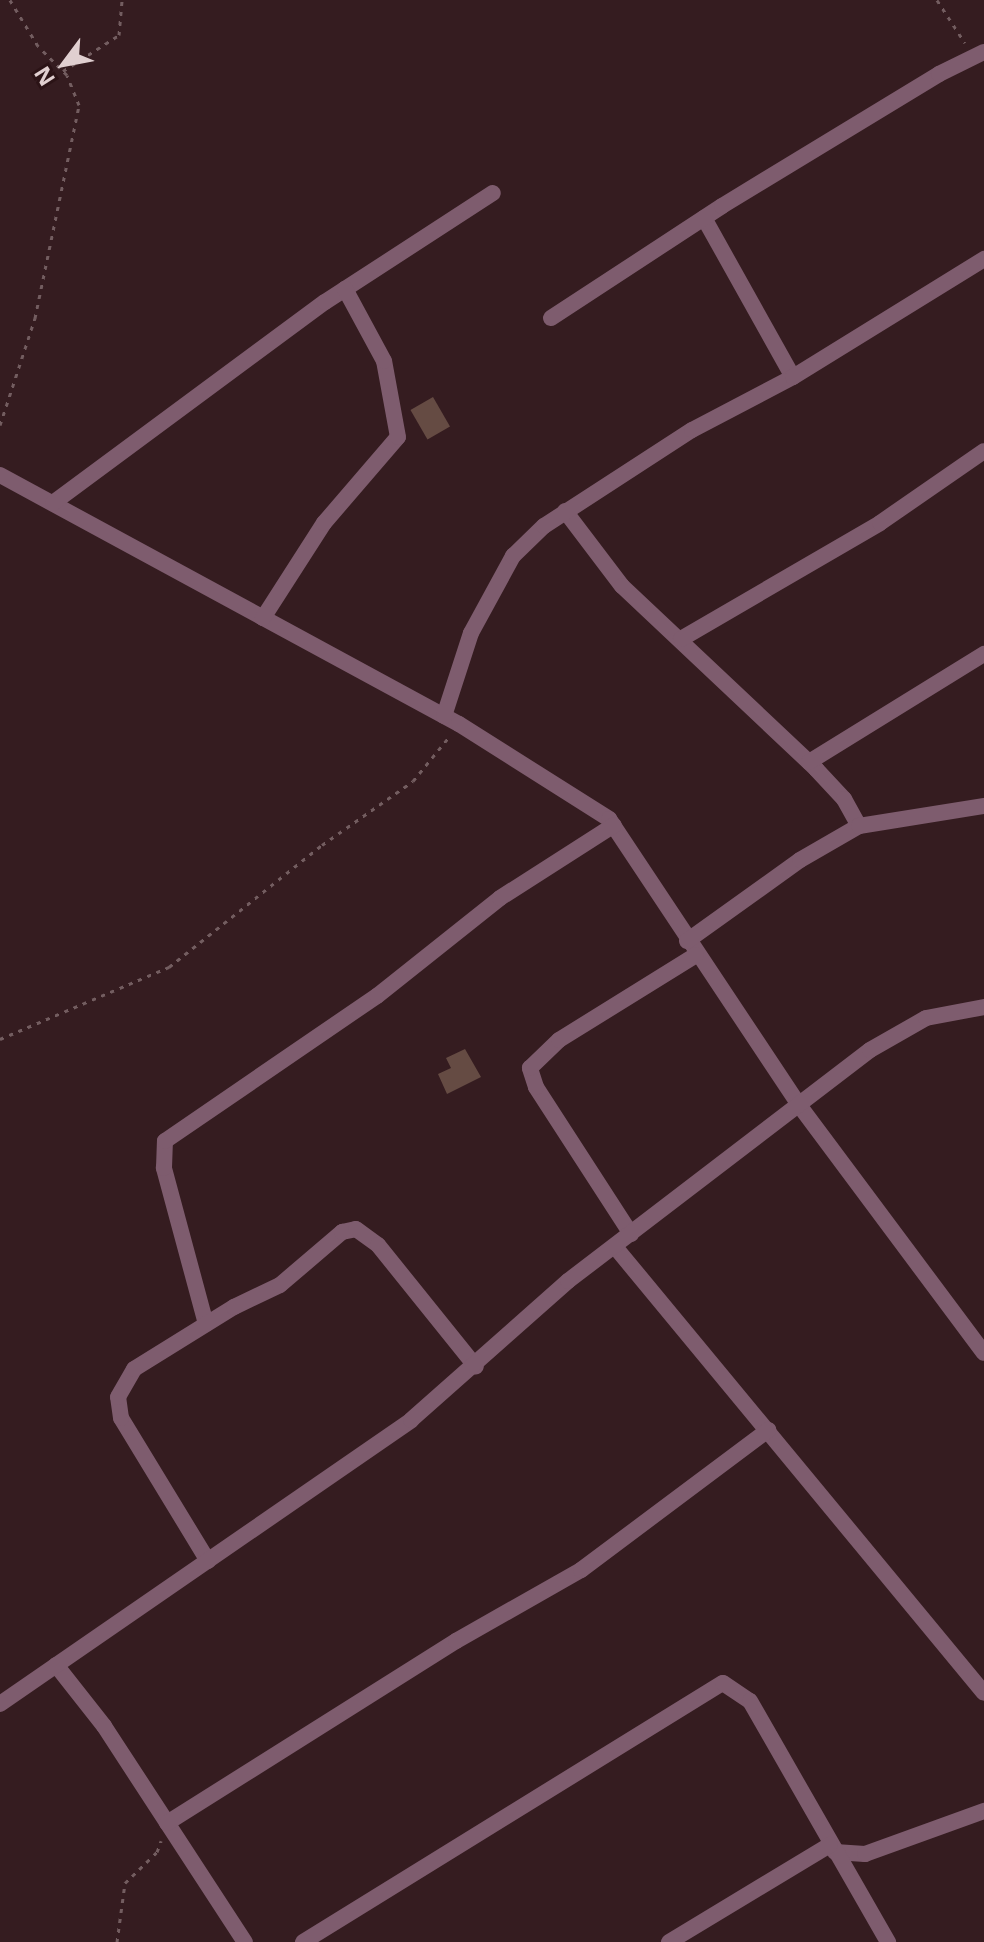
<!DOCTYPE html>
<html>
<head>
<meta charset="utf-8">
<style>
  body { margin:0 }
  #map { position:relative; width:984px; height:1942px; overflow:hidden; background:#351c20; font-family:"Noto Sans",sans-serif }
  div>[style] { position:absolute }
  .building>* { inset:0; background:#654b43; transform-origin:0 0 }
  .path>* { height:3px; margin-top:-1.5px; transform-origin:0; background:repeating-linear-gradient(90deg,#735d60 0 4px,transparent 0 10px) }
  .minor>* { height:16px; margin:-8px; padding:0 8px; transform-origin:8px; border-radius:8px; background:#7e5c6e }
  span { translate:-50% -50%; white-space:nowrap; text-align:center; line-height:1.15; -webkit-text-stroke:8px #2b1316; paint-order:stroke }
  .north { position:absolute; left:24px; top:24px; width:80px; height:80px; -webkit-text-stroke:6px #2b1316; paint-order:stroke; rotate:238deg; font-size:22px; font-weight:700; line-height:32px; text-align:center; color:#e0cfd0 }
  .north::after { content:''; display:block; margin:auto; width:28px; height:36px; background:#e0cfd0; clip-path:polygon(50% 0,100% 100%,50% 72%,0 100%) }
</style>
</head>
<body>
<div id="map">
  <div class="building">
    <i style="left:433px;top:397px;width:34px;height:26px;rotate:60deg"></i>
    <i style="clip-path:polygon(465px 1049px,481px 1077px,447px 1094px,438px 1074px,451px 1068px,446px 1058px)"></i>
  </div>
  <div class="path">
    <i style="left:937px;top:0;width:51px;rotate:56.9deg"></i>
    <i style="left:63px;top:71px;width:67px;rotate:-32.7deg"></i>
    <i style="left:119px;top:35px;width:35px;rotate:-85deg"></i>
    <i style="left:0;top:425px;width:113px;rotate:-71.9deg"></i>
    <i style="left:35px;top:318px;width:217px;rotate:-78.3deg"></i>
    <i style="left:79px;top:105px;width:32px;rotate:-112deg"></i>
    <i style="left:67px;top:75px;width:41px;rotate:-135deg"></i>
    <i style="left:38px;top:46px;width:54px;rotate:-121.3deg"></i>
    <i style="left:0;top:1039px;width:184px;rotate:-23.1deg"></i>
    <i style="left:169px;top:967px;width:196px;rotate:-38.6deg"></i>
    <i style="left:322px;top:845px;width:111px;rotate:-35.1deg"></i>
    <i style="left:413px;top:781px;width:57px;rotate:-50.7deg"></i>
    <i style="left:117px;top:1942px;width:60px;rotate:-82.3deg"></i>
    <i style="left:125px;top:1883px;width:45px;rotate:-44.1deg"></i>
    <i style="left:157px;top:1852px;width:12px;rotate:-70deg"></i>
  </div>
  <div class="minor">
    <i style="left:704px;top:218px;width:182px;rotate:60.8deg"></i>
    <i style="left:551px;top:318px;width:204px;rotate:-33.2deg"></i>
    <i style="left:722px;top:206px;width:254px;rotate:-31.3deg"></i>
    <i style="left:939px;top:74px;width:50px;rotate:-26.1deg"></i>
    <i style="left:0;top:475px;width:522px;rotate:28.48deg"></i>
    <i style="left:459px;top:724px;width:178px;rotate:32.3deg"></i>
    <i style="left:609px;top:819px;width:343px;rotate:56.4deg"></i>
    <i style="left:799px;top:1105px;width:309px;rotate:53.3deg"></i>
    <i style="left:53px;top:503px;width:338px;rotate:-36.5deg"></i>
    <i style="left:325px;top:302px;width:200px;rotate:-33deg"></i>
    <i style="left:565px;top:511px;width:94px;rotate:52.8deg"></i>
    <i style="left:622px;top:586px;width:267px;rotate:43.3deg"></i>
    <i style="left:816px;top:769px;width:41px;rotate:47deg"></i>
    <i style="left:844px;top:799px;width:31px;rotate:61deg"></i>
    <i style="left:263px;top:618px;width:113px;rotate:-57.3deg"></i>
    <i style="left:324px;top:523px;width:113px;rotate:-49.3deg"></i>
    <i style="left:398px;top:437px;width:77px;rotate:-100.4deg"></i>
    <i style="left:384px;top:361px;width:82px;rotate:-118.4deg"></i>
    <i style="left:681px;top:639px;width:230px;rotate:-30.2deg"></i>
    <i style="left:880px;top:523px;width:126px;rotate:-34.7deg"></i>
    <i style="left:444px;top:716px;width:87px;rotate:-72deg"></i>
    <i style="left:471px;top:633px;width:88px;rotate:-61.4deg"></i>
    <i style="left:513px;top:556px;width:43px;rotate:-44.1deg"></i>
    <i style="left:544px;top:526px;width:176px;rotate:-33deg"></i>
    <i style="left:692px;top:430px;width:114px;rotate:-27.7deg"></i>
    <i style="left:793px;top:377px;width:225px;rotate:-31.7deg"></i>
    <i style="left:809px;top:762px;width:206px;rotate:-31.7deg"></i>
    <i style="left:687px;top:941px;width:139px;rotate:-35.6deg"></i>
    <i style="left:800px;top:860px;width:68px;rotate:-30deg"></i>
    <i style="left:859px;top:826px;width:127px;rotate:-9.1deg"></i>
    <i style="left:631px;top:1234px;width:175px;rotate:-122.9deg"></i>
    <i style="left:536px;top:1087px;width:20px;rotate:-108deg"></i>
    <i style="left:530px;top:1068px;width:40px;rotate:-44deg"></i>
    <i style="left:559px;top:1040px;width:161px;rotate:-31.8deg"></i>
    <i style="left:616px;top:1248px;width:577px;rotate:50.41deg"></i>
    <i style="left:206px;top:1324px;width:162px;rotate:-105.1deg"></i>
    <i style="left:164px;top:1168px;width:27px;rotate:-88deg"></i>
    <i style="left:165px;top:1141px;width:257px;rotate:-34.4deg"></i>
    <i style="left:377px;top:996px;width:157px;rotate:-38.5deg"></i>
    <i style="left:500px;top:898px;width:135px;rotate:-32.6deg"></i>
    <i style="left:208px;top:1561px;width:167px;rotate:-121.3deg"></i>
    <i style="left:121px;top:1418px;width:21px;rotate:-98deg"></i>
    <i style="left:118px;top:1397px;width:32px;rotate:-60deg"></i>
    <i style="left:134px;top:1369px;width:118px;rotate:-31.8deg"></i>
    <i style="left:234px;top:1307px;width:51px;rotate:-25.6deg"></i>
    <i style="left:280px;top:1285px;width:82px;rotate:-40.5deg"></i>
    <i style="left:342px;top:1232px;width:14px;rotate:-12deg"></i>
    <i style="left:356px;top:1229px;width:27px;rotate:36deg"></i>
    <i style="left:378px;top:1245px;width:156px;rotate:51.2deg"></i>
    <i style="left:56px;top:1665px;width:78px;rotate:51.8deg"></i>
    <i style="left:104px;top:1726px;width:258px;rotate:56.9deg"></i>
    <i style="left:0;top:1704px;width:500px;rotate:-34.6deg"></i>
    <i style="left:411px;top:1420px;width:210px;rotate:-41.5deg"></i>
    <i style="left:568px;top:1281px;width:380px;rotate:-37.4deg"></i>
    <i style="left:870px;top:1050px;width:64px;rotate:-29.7deg"></i>
    <i style="left:926px;top:1018px;width:59px;rotate:-10.7deg"></i>
    <i style="left:167px;top:1823px;width:342px;rotate:-32.2deg"></i>
    <i style="left:456px;top:1641px;width:144px;rotate:-29.6deg"></i>
    <i style="left:581px;top:1570px;width:234px;rotate:-36.8deg"></i>
    <i style="left:835px;top:1852px;width:30px;rotate:4deg"></i>
    <i style="left:865px;top:1854px;width:127px;rotate:-19.9deg"></i>
    <i style="left:303px;top:1942px;width:493px;rotate:-31.7deg"></i>
    <i style="left:723px;top:1683px;width:32px;rotate:34deg"></i>
    <i style="left:750px;top:1701px;width:278px;rotate:60.2deg"></i>
    <i style="left:669px;top:1942px;width:188px;rotate:-31.1deg"></i>
  </div>
  <div class="north">N</div>
</div>
</body>
</html>
